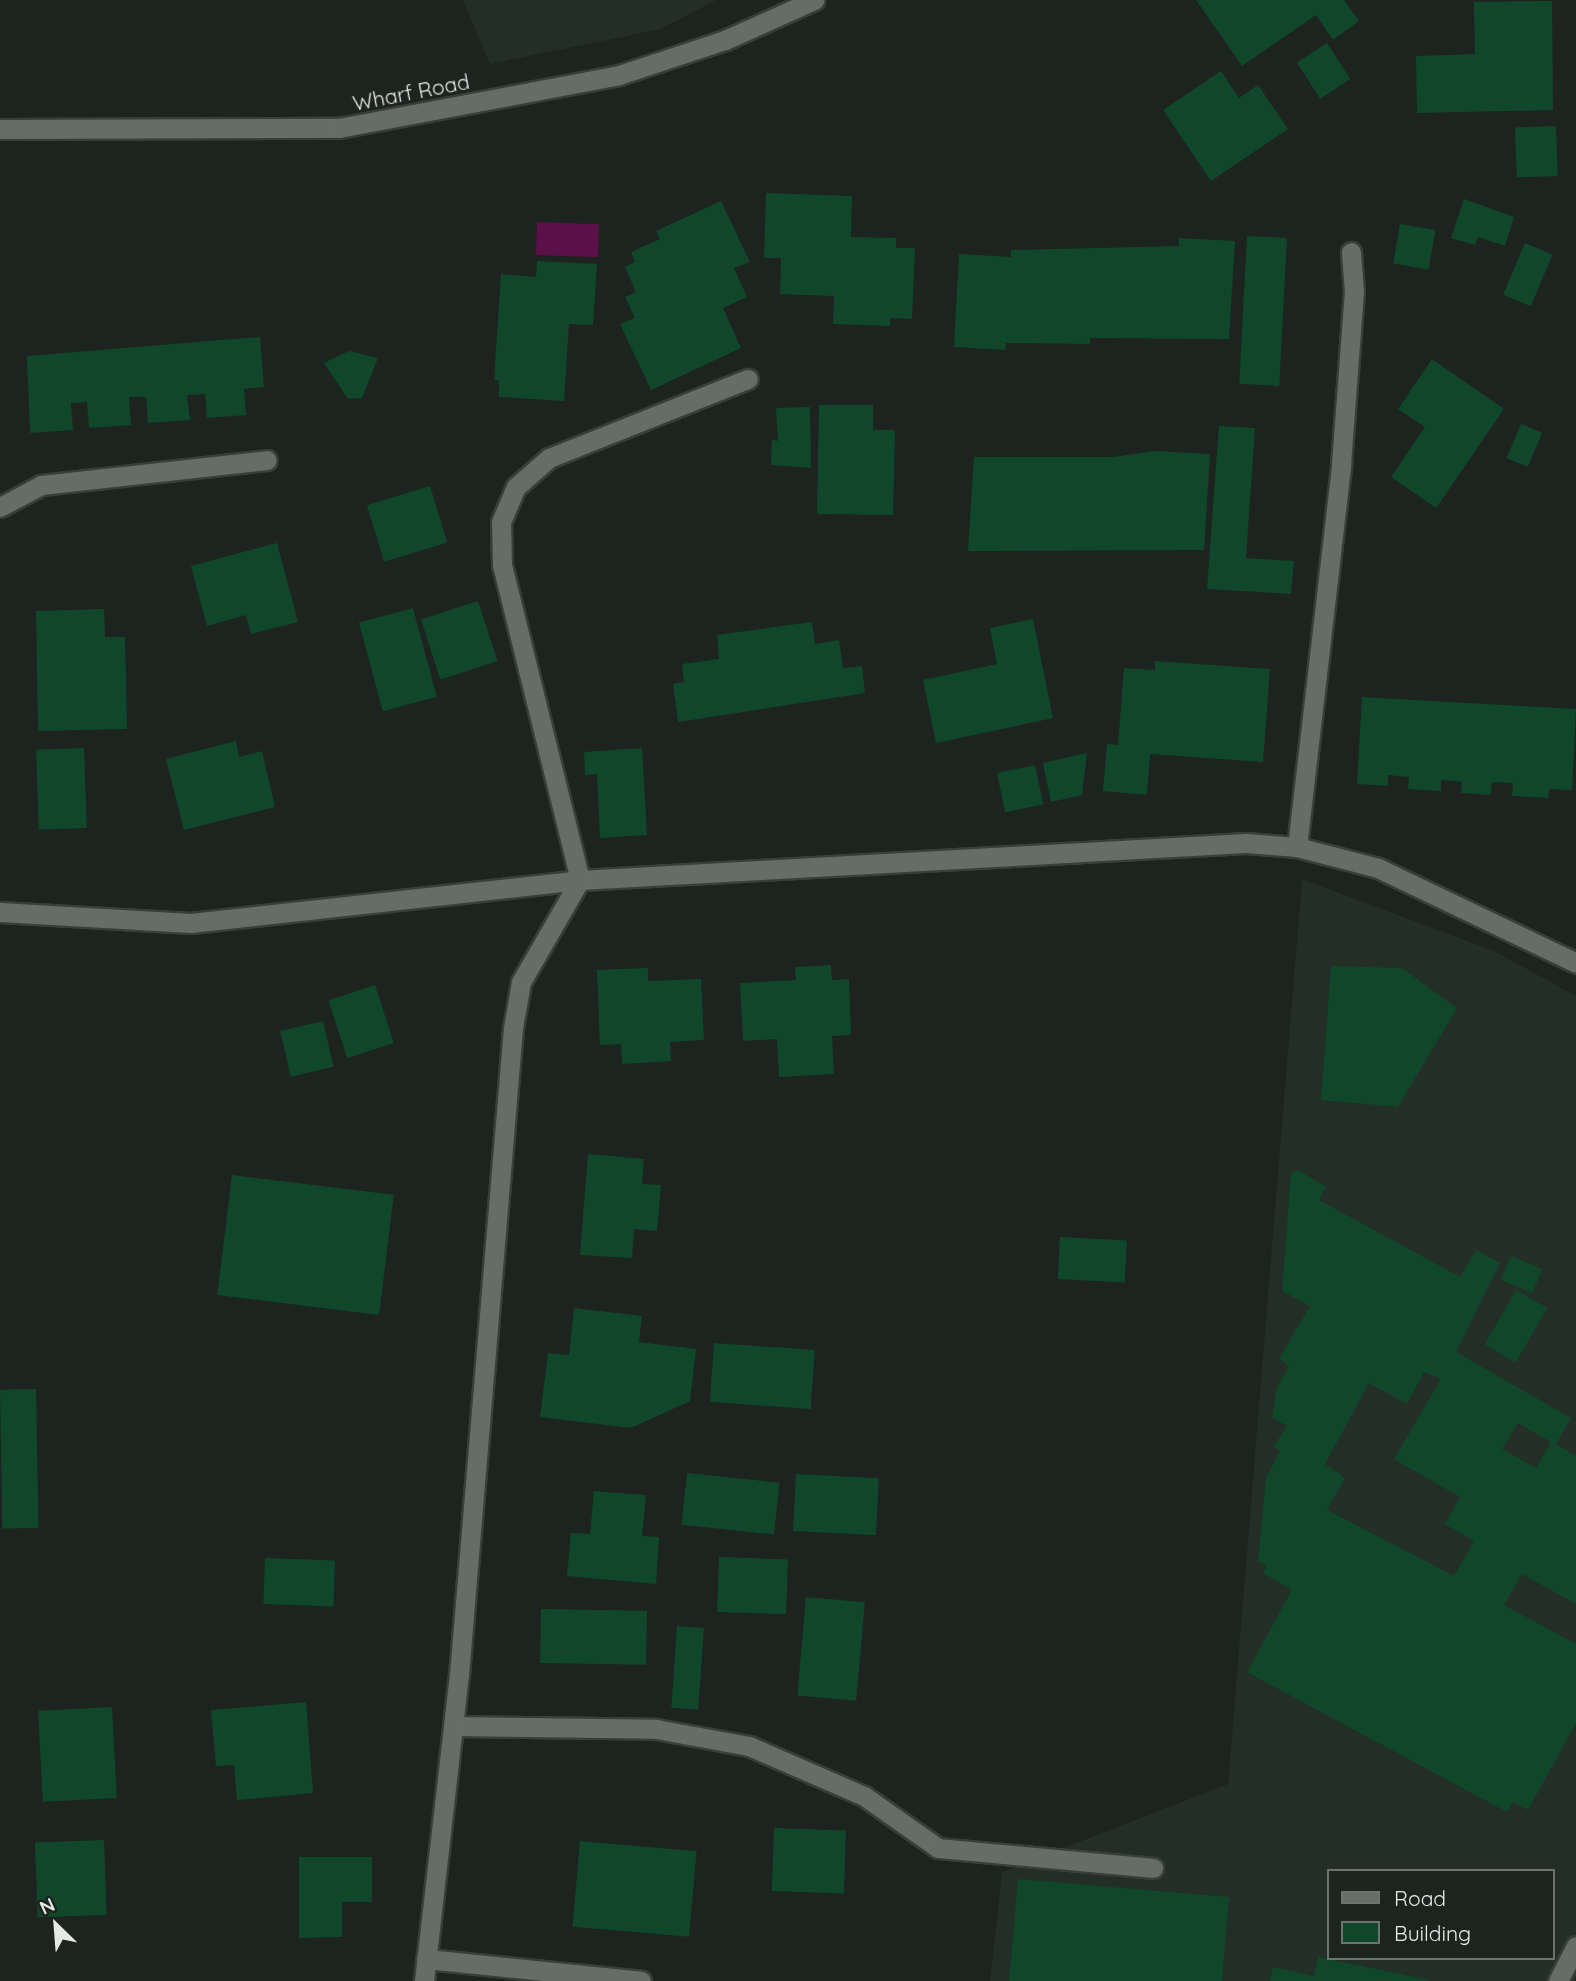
<!DOCTYPE html>
<html>
<head>
<meta charset="utf-8">
<style>
  body { margin:0 }
  #map { position:relative; width:1576px; height:1981px; overflow:hidden; background:#1d231f; font-family:Quicksand,sans-serif }
  div>[style] { position:absolute }
  .built>* { inset:0; background:#222e26 }
  .water>* { inset:0; background:#5c104a; transform-origin:0 0 }
  .building>* { inset:0; background:#10472b; transform-origin:0 0 }
  .roads { filter:drop-shadow(2px 0 #383e3a) drop-shadow(-2px 0 #383e3a) drop-shadow(0 2px #383e3a) drop-shadow(0 -2px #383e3a) }
  .service>* { height:19px; margin:-9.5px; padding:0 9.5px; transform-origin:9.5px; border-radius:9.5px; background:#666d68 }
  .minor>* { height:19px; margin:-9.5px; padding:0 9.5px; transform-origin:9.5px; border-radius:9.5px; background:#666d68 }
  .tertiary>* { height:19px; margin:-9.5px; padding:0 9.5px; transform-origin:9.5px; border-radius:9.5px; background:#666d68 }
  span { translate:-50% -50%; white-space:nowrap; text-align:center; line-height:1.15; -webkit-text-stroke:5px #1d231f; paint-order:stroke }
  .street-label { font-size:21px; color:#e5eae7 }
  .legend { position:absolute; left:1327px; top:1869px; width:228px; height:91px; box-sizing:border-box; background:#1d231f; border:2px solid #6d736f; margin:0; padding:9px 12px; list-style:none; font-size:21px; color:#e5eae7 }
  .legend li { display:flex; align-items:center; gap:14px; height:35px }
  .legend b { width:35px; border:2px solid #6d736f }
  .north { position:absolute; left:21px; top:1890px; width:70px; height:70px; -webkit-text-stroke:5px #1d231f; paint-order:stroke; rotate:335deg; font-size:19px; font-weight:700; line-height:28px; text-align:center; color:#e5eae7 }
  .north::after { content:''; display:block; margin:auto; width:24px; height:32px; background:#e5eae7; clip-path:polygon(50% 0,100% 100%,50% 72%,0 100%) }
</style>
</head>
<body>
<div id="map">
  <div class="built">
    <i style="clip-path:polygon(463px 0,716px 0,661px 29px,490px 64px)"></i>
    <i style="clip-path:polygon(evenodd,1302px 879px,1494px 951px,1576px 996px,1576px 1981px,990px 1981px,1002px 1872px,1228px 1784px,1302px 879px,1329px 1871px,1553px 1871px,1553px 1958px,1329px 1958px,1329px 1871px)"></i>
  </div>
  <div class="water">
    <i style="left:537px;top:222px;width:62px;height:33px;rotate:2deg"></i>
  </div>
  <div class="building">
    <i style="clip-path:polygon(1196px 0,1344px 0,1359px 21px,1333px 40px,1316px 15px,1242px 66px)"></i>
    <i style="clip-path:polygon(1552px 1px,1553px 110px,1417px 113px,1416px 56px,1475px 54px,1474px 2px)"></i>
    <i style="left:1327px;top:43px;width:43px;height:36px;rotate:57deg"></i>
    <i style="clip-path:polygon(1221px 71px,1239px 98px,1258px 85px,1288px 129px,1211px 181px,1163px 110px)"></i>
    <i style="left:1556px;top:126px;width:50px;height:41px;rotate:88deg"></i>
    <i style="clip-path:polygon(766px 193px,852px 196px,851px 237px,896px 238px,896px 248px,915px 248px,912px 319px,890px 318px,890px 326px,833px 324px,834px 296px,780px 294px,781px 258px,764px 258px)"></i>
    <i style="clip-path:polygon(1464px 199px,1514px 217px,1505px 246px,1478px 237px,1475px 245px,1451px 238px)"></i>
    <i style="clip-path:polygon(721px 201px,750px 262px,734px 268px,747px 297px,723px 308px,741px 348px,651px 390px,620px 324px,635px 318px,625px 297px,636px 292px,625px 267px,635px 262px,631px 252px,660px 239px,656px 231px)"></i>
    <i style="left:1400px;top:224px;width:36px;height:40px;rotate:10deg"></i>
    <i style="left:1247px;top:236px;width:40px;height:148px;rotate:3deg"></i>
    <i style="clip-path:polygon(1179px 238px,1235px 241px,1229px 339px,1090px 338px,1090px 344px,1006px 343px,1005px 350px,954px 347px,959px 254px,1011px 257px,1011px 250px,1179px 246px)"></i>
    <i style="left:1525px;top:243px;width:30px;height:56px;rotate:23deg"></i>
    <i style="clip-path:polygon(537px 261px,597px 264px,593px 325px,569px 324px,564px 401px,499px 397px,499px 380px,494px 380px,501px 274px,536px 277px)"></i>
    <i style="clip-path:polygon(260px 337px,264px 387px,244px 389px,246px 415px,207px 418px,205px 394px,187px 395px,190px 420px,148px 423px,146px 397px,129px 397px,131px 425px,89px 428px,87px 402px,71px 403px,73px 430px,30px 433px,27px 356px)"></i>
    <i style="clip-path:polygon(349px 351px,378px 358px,362px 398px,348px 399px,324px 363px)"></i>
    <i style="clip-path:polygon(1432px 359px,1504px 409px,1436px 508px,1391px 477px,1425px 427px,1398px 409px)"></i>
    <i style="clip-path:polygon(819px 405px,873px 405px,873px 430px,895px 430px,893px 515px,817px 514px)"></i>
    <i style="clip-path:polygon(810px 407px,811px 468px,771px 465px,772px 440px,778px 441px,776px 408px)"></i>
    <i style="left:1521px;top:424px;width:23px;height:37px;rotate:23deg"></i>
    <i style="clip-path:polygon(1219px 426px,1255px 428px,1246px 558px,1294px 561px,1291px 594px,1207px 589px)"></i>
    <i style="clip-path:polygon(1155px 451px,1210px 454px,1204px 550px,968px 551px,974px 457px,1113px 457px)"></i>
    <i style="left:430px;top:486px;width:59px;height:66px;rotate:73deg"></i>
    <i style="clip-path:polygon(277px 543px,298px 622px,251px 634px,246px 615px,207px 626px,191px 566px)"></i>
    <i style="left:478px;top:601px;width:63px;height:60px;rotate:72deg"></i>
    <i style="left:413px;top:608px;width:92px;height:56px;rotate:75deg"></i>
    <i style="clip-path:polygon(104px 609px,105px 637px,125px 637px,127px 729px,38px 731px,36px 611px)"></i>
    <i style="clip-path:polygon(1033px 619px,1053px 718px,936px 743px,923px 680px,997px 664px,990px 628px)"></i>
    <i style="clip-path:polygon(812px 622px,815px 644px,839px 640px,843px 668px,862px 666px,865px 693px,678px 722px,673px 684px,684px 682px,682px 664px,719px 659px,717px 635px)"></i>
    <i style="clip-path:polygon(1155px 661px,1270px 669px,1263px 762px,1150px 754px,1147px 795px,1103px 791px,1107px 744px,1118px 745px,1124px 668px,1155px 670px)"></i>
    <i style="clip-path:polygon(1362px 697px,1576px 709px,1572px 790px,1549px 789px,1548px 798px,1512px 796px,1513px 783px,1492px 782px,1491px 795px,1461px 793px,1462px 782px,1441px 780px,1441px 791px,1408px 789px,1409px 777px,1388px 775px,1388px 786px,1357px 784px)"></i>
    <i style="clip-path:polygon(236px 741px,239px 757px,262px 751px,275px 807px,184px 830px,166px 759px)"></i>
    <i style="left:84px;top:748px;width:80px;height:48px;rotate:88deg"></i>
    <i style="clip-path:polygon(642px 748px,647px 835px,600px 838px,597px 774px,585px 775px,584px 752px)"></i>
    <i style="clip-path:polygon(1087px 753px,1082px 795px,1051px 802px,1043px 763px)"></i>
    <i style="left:1035px;top:765px;width:40px;height:39px;rotate:78deg"></i>
    <i style="clip-path:polygon(831px 965px,832px 980px,849px 979px,851px 1035px,832px 1036px,834px 1074px,779px 1077px,777px 1039px,743px 1041px,740px 983px,796px 980px,795px 967px)"></i>
    <i style="clip-path:polygon(1331px 966px,1402px 968px,1457px 1008px,1398px 1107px,1321px 1100px)"></i>
    <i style="clip-path:polygon(648px 968px,648px 981px,701px 979px,704px 1040px,670px 1042px,671px 1061px,622px 1064px,621px 1044px,600px 1045px,597px 970px)"></i>
    <i style="left:375px;top:985px;width:61px;height:49px;rotate:72deg"></i>
    <i style="left:323px;top:1021px;width:47px;height:44px;rotate:77deg"></i>
    <i style="clip-path:polygon(588px 1154px,644px 1159px,642px 1184px,661px 1185px,657px 1231px,634px 1229px,632px 1258px,580px 1255px)"></i>
    <i style="clip-path:polygon(evenodd,1298px 1170px,1326px 1187px,1319px 1200px,1460px 1277px,1476px 1250px,1500px 1263px,1456px 1352px,1571px 1418px,1556px 1444px,1576px 1456px,1576px 1604px,1522px 1574px,1504px 1605px,1576px 1644px,1576px 1723px,1528px 1810px,1513px 1802px,1507px 1812px,1247px 1672px,1292px 1590px,1263px 1573px,1267px 1565px,1258px 1562px,1266px 1478px,1280px 1451px,1274px 1446px,1287px 1426px,1272px 1417px,1277px 1387px,1289px 1366px,1279px 1359px,1310px 1306px,1282px 1291px,1291px 1174px,1298px 1170px,1424px 1372px,1441px 1379px,1394px 1459px,1460px 1497px,1445px 1524px,1474px 1541px,1454px 1576px,1327px 1510px,1345px 1478px,1325px 1464px,1369px 1383px,1407px 1404px,1424px 1372px,1298px 1170px,1518px 1423px,1551px 1442px,1536px 1468px,1502px 1449px,1518px 1423px)"></i>
    <i style="left:232px;top:1175px;width:163px;height:121px;rotate:7deg"></i>
    <i style="left:1060px;top:1237px;width:67px;height:42px;rotate:3deg"></i>
    <i style="left:1511px;top:1256px;width:34px;height:26px;rotate:23deg"></i>
    <i style="left:1516px;top:1290px;width:36px;height:63px;rotate:30deg"></i>
    <i style="clip-path:polygon(574px 1308px,642px 1316px,639px 1342px,696px 1349px,690px 1401px,631px 1428px,540px 1417px,548px 1353px,569px 1355px)"></i>
    <i style="left:714px;top:1343px;width:101px;height:59px;rotate:4deg"></i>
    <i style="left:36px;top:1389px;width:139px;height:36px;rotate:89deg"></i>
    <i style="left:687px;top:1473px;width:93px;height:52px;rotate:6deg"></i>
    <i style="left:796px;top:1474px;width:83px;height:57px;rotate:3deg"></i>
    <i style="clip-path:polygon(594px 1491px,646px 1495px,642px 1536px,659px 1537px,656px 1584px,567px 1576px,571px 1533px,590px 1534px)"></i>
    <i style="left:719px;top:1557px;width:69px;height:55px;rotate:2deg"></i>
    <i style="left:265px;top:1558px;width:70px;height:46px;rotate:2deg"></i>
    <i style="left:806px;top:1597px;width:59px;height:99px;rotate:5deg"></i>
    <i style="left:541px;top:1609px;width:106px;height:54px;rotate:1deg"></i>
    <i style="left:677px;top:1626px;width:27px;height:82px;rotate:4deg"></i>
    <i style="clip-path:polygon(306px 1702px,313px 1793px,237px 1800px,234px 1765px,216px 1766px,211px 1710px)"></i>
    <i style="left:112px;top:1707px;width:91px;height:74px;rotate:87deg"></i>
    <i style="left:774px;top:1828px;width:72px;height:63px;rotate:2deg"></i>
    <i style="left:104px;top:1840px;width:75px;height:69px;rotate:88deg"></i>
    <i style="left:580px;top:1841px;width:117px;height:86px;rotate:5deg"></i>
    <i style="clip-path:polygon(299px 1857px,372px 1857px,372px 1902px,342px 1902px,342px 1937px,299px 1938px)"></i>
    <i style="clip-path:polygon(1018px 1879px,1229px 1897px,1222px 1981px,1009px 1981px)"></i>
    <i style="clip-path:polygon(1318px 1957px,1429px 1980px,1428px 1981px,1270px 1981px,1273px 1967px,1314px 1976px)"></i>
  </div>
  <div class="roads">
    <div class="service">
      <i style="left:0;top:507px;width:47px;rotate:-28.2deg"></i>
      <i style="left:41px;top:485px;width:227px;rotate:-6.3deg"></i>
      <i style="left:580px;top:880px;width:325px;rotate:-103.9deg"></i>
      <i style="left:502px;top:565px;width:43px;rotate:-91.3deg"></i>
      <i style="left:501px;top:522px;width:38px;rotate:-67deg"></i>
      <i style="left:516px;top:487px;width:44px;rotate:-41.3deg"></i>
      <i style="left:549px;top:458px;width:214px;rotate:-21.7deg"></i>
      <i style="left:453px;top:1726px;width:203px;rotate:0.8deg"></i>
      <i style="left:656px;top:1729px;width:95px;rotate:10.4deg"></i>
      <i style="left:749px;top:1746px;width:125px;rotate:23.5deg"></i>
      <i style="left:864px;top:1796px;width:90px;rotate:35.1deg"></i>
      <i style="left:938px;top:1848px;width:216px;rotate:5.3deg"></i>
      <i style="left:426px;top:1959px;width:216px;rotate:5.8deg"></i>
    </div>
    <div class="minor">
      <i style="left:0;top:129px;width:339px;rotate:-0.2deg"></i>
      <i style="left:339px;top:128px;width:285px;rotate:-10.7deg"></i>
      <i style="left:619px;top:75px;width:112px;rotate:-18.3deg"></i>
      <i style="left:725px;top:40px;width:98px;rotate:-24.2deg"></i>
      <i style="left:1297px;top:847px;width:386px;rotate:-83.4deg"></i>
      <i style="left:1341px;top:464px;width:172px;rotate:-85.7deg"></i>
      <i style="left:1354px;top:292px;width:40px;rotate:-94.3deg"></i>
      <i style="left:0;top:912px;width:191px;rotate:3.3deg"></i>
      <i style="left:191px;top:923px;width:391px;rotate:-6.3deg"></i>
      <i style="left:580px;top:880px;width:667px;rotate:-3.18deg"></i>
      <i style="left:1246px;top:843px;width:51px;rotate:4.5deg"></i>
      <i style="left:1297px;top:847px;width:84px;rotate:14.5deg"></i>
      <i style="left:1378px;top:868px;width:220px;rotate:25.6deg"></i>
      <i style="left:424px;top:1981px;width:308px;rotate:-83.5deg"></i>
      <i style="left:459px;top:1675px;width:649px;rotate:-85.23deg"></i>
      <i style="left:513px;top:1028px;width:47px;rotate:-80.1deg"></i>
      <i style="left:521px;top:982px;width:118px;rotate:-60deg"></i>
    </div>
    <div class="tertiary">
      <i style="left:1558px;top:1981px;width:39px;rotate:-63deg"></i>
    </div>
  </div>
  <div class="street-label">
    <span style="left:411px;top:92px;rotate:-11deg">Wharf Road</span>
  </div>
  <ul class="legend">
  <li><b style="height:9px;background:#666d68"></b>Road</li>
  <li><b style="height:19px;background:#10472b"></b>Building</li>
  </ul>
  <div class="north">N</div>
</div>
</body>
</html>
